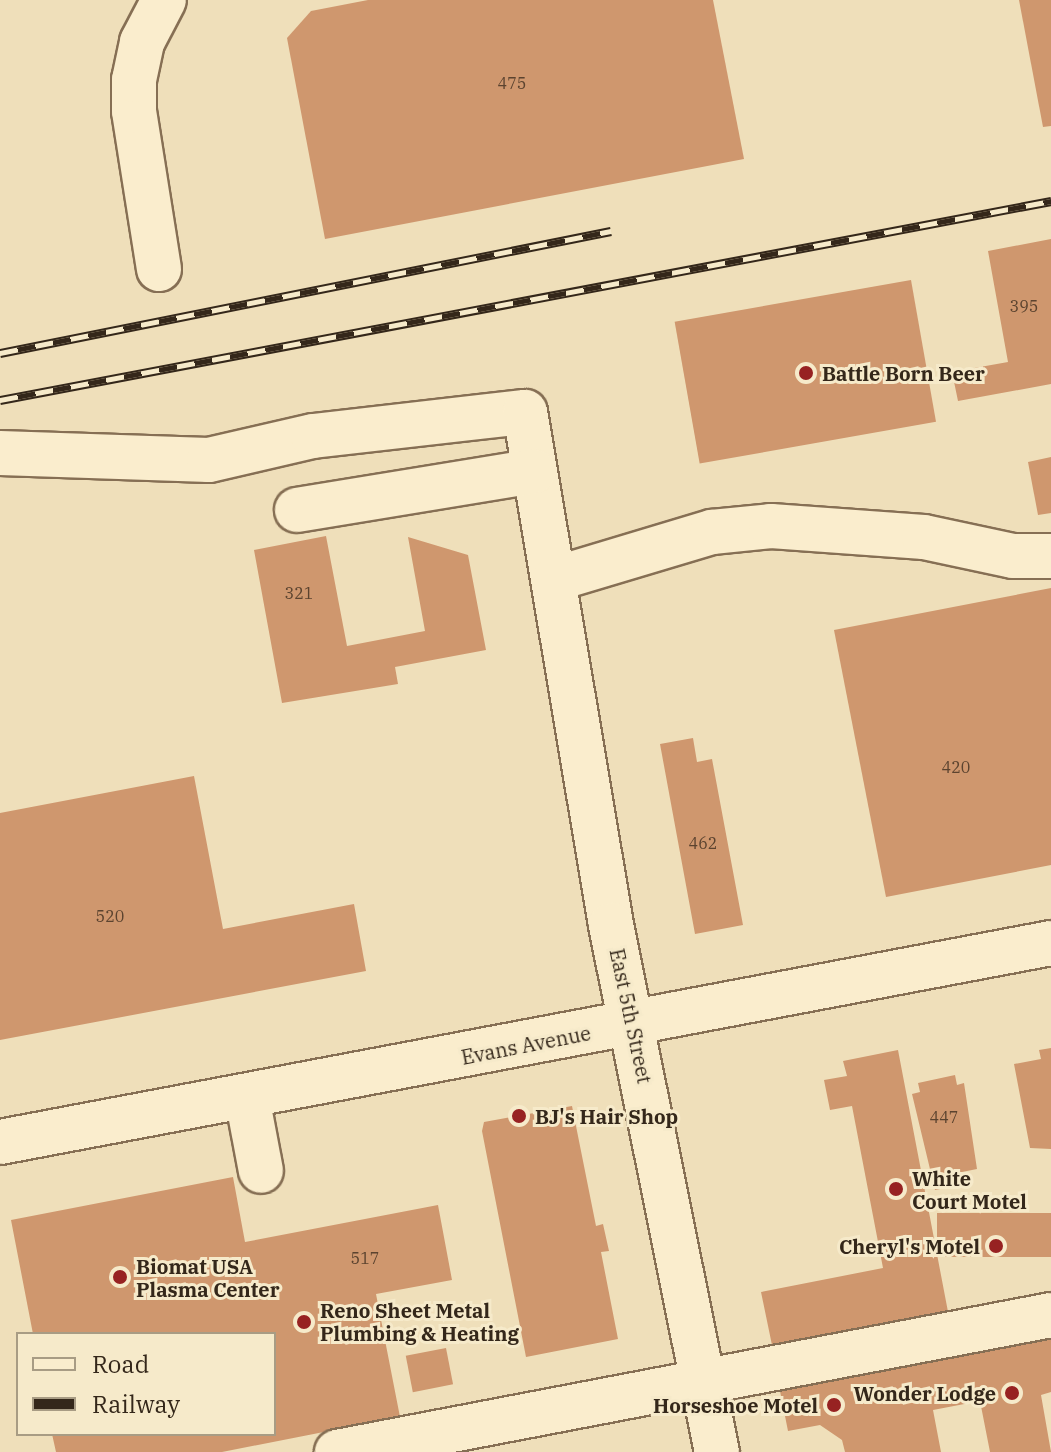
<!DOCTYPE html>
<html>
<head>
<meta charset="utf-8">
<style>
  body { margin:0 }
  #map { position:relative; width:1051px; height:1452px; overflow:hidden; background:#efdfba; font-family:"IBM Plex Serif",serif }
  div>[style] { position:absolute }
  .building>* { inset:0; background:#cf976e; transform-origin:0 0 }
  .roads { filter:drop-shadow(2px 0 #866f54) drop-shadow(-2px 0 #866f54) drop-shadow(0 2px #866f54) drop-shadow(0 -2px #866f54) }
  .minor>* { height:44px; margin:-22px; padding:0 22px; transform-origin:22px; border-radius:22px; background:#faedcd }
  .rail>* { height:9px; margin-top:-4.5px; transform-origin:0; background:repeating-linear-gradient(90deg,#f6eaca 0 18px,#34271a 0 36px); box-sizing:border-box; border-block:2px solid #34271a }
  .dots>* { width:22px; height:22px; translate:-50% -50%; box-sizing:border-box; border:4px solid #f6eaca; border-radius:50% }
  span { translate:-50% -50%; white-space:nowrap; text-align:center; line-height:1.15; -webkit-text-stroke:6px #f6eaca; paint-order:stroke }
  .number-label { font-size:16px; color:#5b432f }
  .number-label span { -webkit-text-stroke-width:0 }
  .poi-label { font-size:20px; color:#34271a; font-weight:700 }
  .left { translate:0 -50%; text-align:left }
  .right { translate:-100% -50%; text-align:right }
  .street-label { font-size:20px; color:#34271a }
  .legend { position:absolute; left:16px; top:1332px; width:260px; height:104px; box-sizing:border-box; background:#f6eaca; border:2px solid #a89c84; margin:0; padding:10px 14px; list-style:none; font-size:24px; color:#34271a }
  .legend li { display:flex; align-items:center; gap:16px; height:40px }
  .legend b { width:40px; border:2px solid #a89c84 }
</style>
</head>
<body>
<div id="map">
  <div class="building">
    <i style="clip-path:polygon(368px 0,713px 0,744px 159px,325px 239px,287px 38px,311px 11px)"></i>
    <i style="clip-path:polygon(1019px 0,1051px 0,1051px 126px,1043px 127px)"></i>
    <i style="clip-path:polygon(1051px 239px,1051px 384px,958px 401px,952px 372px,1008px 362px,988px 251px)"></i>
    <i style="left:911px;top:280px;width:144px;height:240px;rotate:80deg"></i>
    <i style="clip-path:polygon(1051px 457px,1051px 513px,1038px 515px,1028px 462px)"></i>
    <i style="clip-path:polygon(326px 536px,347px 646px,425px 631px,408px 537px,468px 555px,486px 650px,395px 667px,398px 684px,282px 703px,254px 550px)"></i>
    <i style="clip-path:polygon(1051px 588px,1051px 865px,886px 897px,834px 630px)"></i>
    <i style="clip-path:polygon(693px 738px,697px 762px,712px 759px,743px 925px,695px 934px,660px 744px)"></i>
    <i style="clip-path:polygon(194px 776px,223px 929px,354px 904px,366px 971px,0 1040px,0 813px)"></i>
    <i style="clip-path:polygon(1051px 1048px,1051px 1149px,1030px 1148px,1014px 1064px,1041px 1059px,1039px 1050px)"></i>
    <i style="clip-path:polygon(898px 1050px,949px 1317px,773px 1350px,761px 1292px,883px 1268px,852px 1106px,830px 1110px,824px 1080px,847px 1076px,843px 1061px)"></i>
    <i style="clip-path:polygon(955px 1075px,957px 1085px,964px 1083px,977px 1169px,952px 1174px,955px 1186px,935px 1190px,912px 1094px,920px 1092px,918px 1083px)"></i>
    <i style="clip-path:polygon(572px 1106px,596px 1226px,603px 1224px,609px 1251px,601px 1252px,618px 1339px,526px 1357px,482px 1131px,484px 1122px)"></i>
    <i style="clip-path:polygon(233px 1177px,245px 1242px,438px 1205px,452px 1280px,376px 1294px,400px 1417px,222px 1452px,56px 1452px,52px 1434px,274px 1434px,274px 1334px,33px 1334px,11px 1220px)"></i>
    <i style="left:1051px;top:1213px;width:44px;height:114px;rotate:90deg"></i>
    <i style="clip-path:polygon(1051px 1334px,1051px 1392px,1041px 1395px,1051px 1452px,990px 1452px,980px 1401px,933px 1410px,941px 1452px,845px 1452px,842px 1440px,820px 1425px,788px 1431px,779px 1386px)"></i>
    <i style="left:446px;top:1348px;width:37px;height:41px;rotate:79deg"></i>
  </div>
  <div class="roads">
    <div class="minor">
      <i style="left:159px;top:269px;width:160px;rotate:-99deg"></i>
      <i style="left:134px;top:111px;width:31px;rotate:-90deg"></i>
      <i style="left:134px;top:80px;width:39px;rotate:-78deg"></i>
      <i style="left:142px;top:42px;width:47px;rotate:-62.4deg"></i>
      <i style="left:0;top:453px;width:209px;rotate:1.9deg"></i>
      <i style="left:209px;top:460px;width:107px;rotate:-13deg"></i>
      <i style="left:313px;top:436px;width:213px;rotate:-6.5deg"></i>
      <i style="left:525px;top:412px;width:520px;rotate:80.48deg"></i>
      <i style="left:611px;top:925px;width:538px;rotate:78.63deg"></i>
      <i style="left:297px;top:510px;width:240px;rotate:-9.3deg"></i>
      <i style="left:555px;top:579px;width:164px;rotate:-16.7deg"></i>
      <i style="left:712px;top:532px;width:59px;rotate:-5.8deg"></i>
      <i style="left:771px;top:526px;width:153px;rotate:4.1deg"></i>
      <i style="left:924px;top:537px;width:91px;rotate:12.1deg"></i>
      <i style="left:1013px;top:556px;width:38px"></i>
      <i style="left:247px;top:1097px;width:75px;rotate:79.3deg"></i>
      <i style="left:0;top:1142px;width:1070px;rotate:-10.72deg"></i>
      <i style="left:337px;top:1452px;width:727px;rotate:-10.86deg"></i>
    </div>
  </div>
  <div class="rail">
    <i style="left:0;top:353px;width:623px;rotate:-11.29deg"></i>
    <i style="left:0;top:400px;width:1070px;rotate:-10.72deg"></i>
  </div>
  <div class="dots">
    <i style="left:806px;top:373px;background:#972222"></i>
    <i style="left:519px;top:1116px;background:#972222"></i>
    <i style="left:896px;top:1189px;background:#972222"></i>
    <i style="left:996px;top:1246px;background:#972222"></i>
    <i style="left:120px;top:1277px;background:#972222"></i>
    <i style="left:304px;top:1322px;background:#972222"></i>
    <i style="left:1012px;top:1393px;background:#972222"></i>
    <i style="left:834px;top:1405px;background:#972222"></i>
  </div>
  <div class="number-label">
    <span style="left:512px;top:83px">475</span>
    <span style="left:1024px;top:306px">395</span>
    <span style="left:299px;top:593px">321</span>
    <span style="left:956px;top:767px">420</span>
    <span style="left:703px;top:843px">462</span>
    <span style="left:110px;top:916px">520</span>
    <span style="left:944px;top:1117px">447</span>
    <span style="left:365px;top:1258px">517</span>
  </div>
  <div class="poi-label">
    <span class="left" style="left:822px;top:373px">Battle Born Beer</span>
    <span class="left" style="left:535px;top:1116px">BJ's Hair Shop</span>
    <span class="left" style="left:912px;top:1190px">White<br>Court Motel</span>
    <span class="right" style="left:980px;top:1246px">Cheryl's Motel</span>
    <span class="left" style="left:136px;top:1278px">Biomat USA<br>Plasma Center</span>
    <span class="left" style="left:320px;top:1322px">Reno Sheet Metal<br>Plumbing &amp; Heating</span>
    <span class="right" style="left:996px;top:1393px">Wonder Lodge</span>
    <span class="right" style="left:818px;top:1405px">Horseshoe Motel</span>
  </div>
  <div class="street-label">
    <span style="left:631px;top:1016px;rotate:78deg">East 5th Street</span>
    <span style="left:526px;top:1045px;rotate:-11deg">Evans Avenue</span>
  </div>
  <ul class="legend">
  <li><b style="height:10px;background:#faedcd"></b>Road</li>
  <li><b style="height:10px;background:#34271a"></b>Railway</li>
  </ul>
</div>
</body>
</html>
